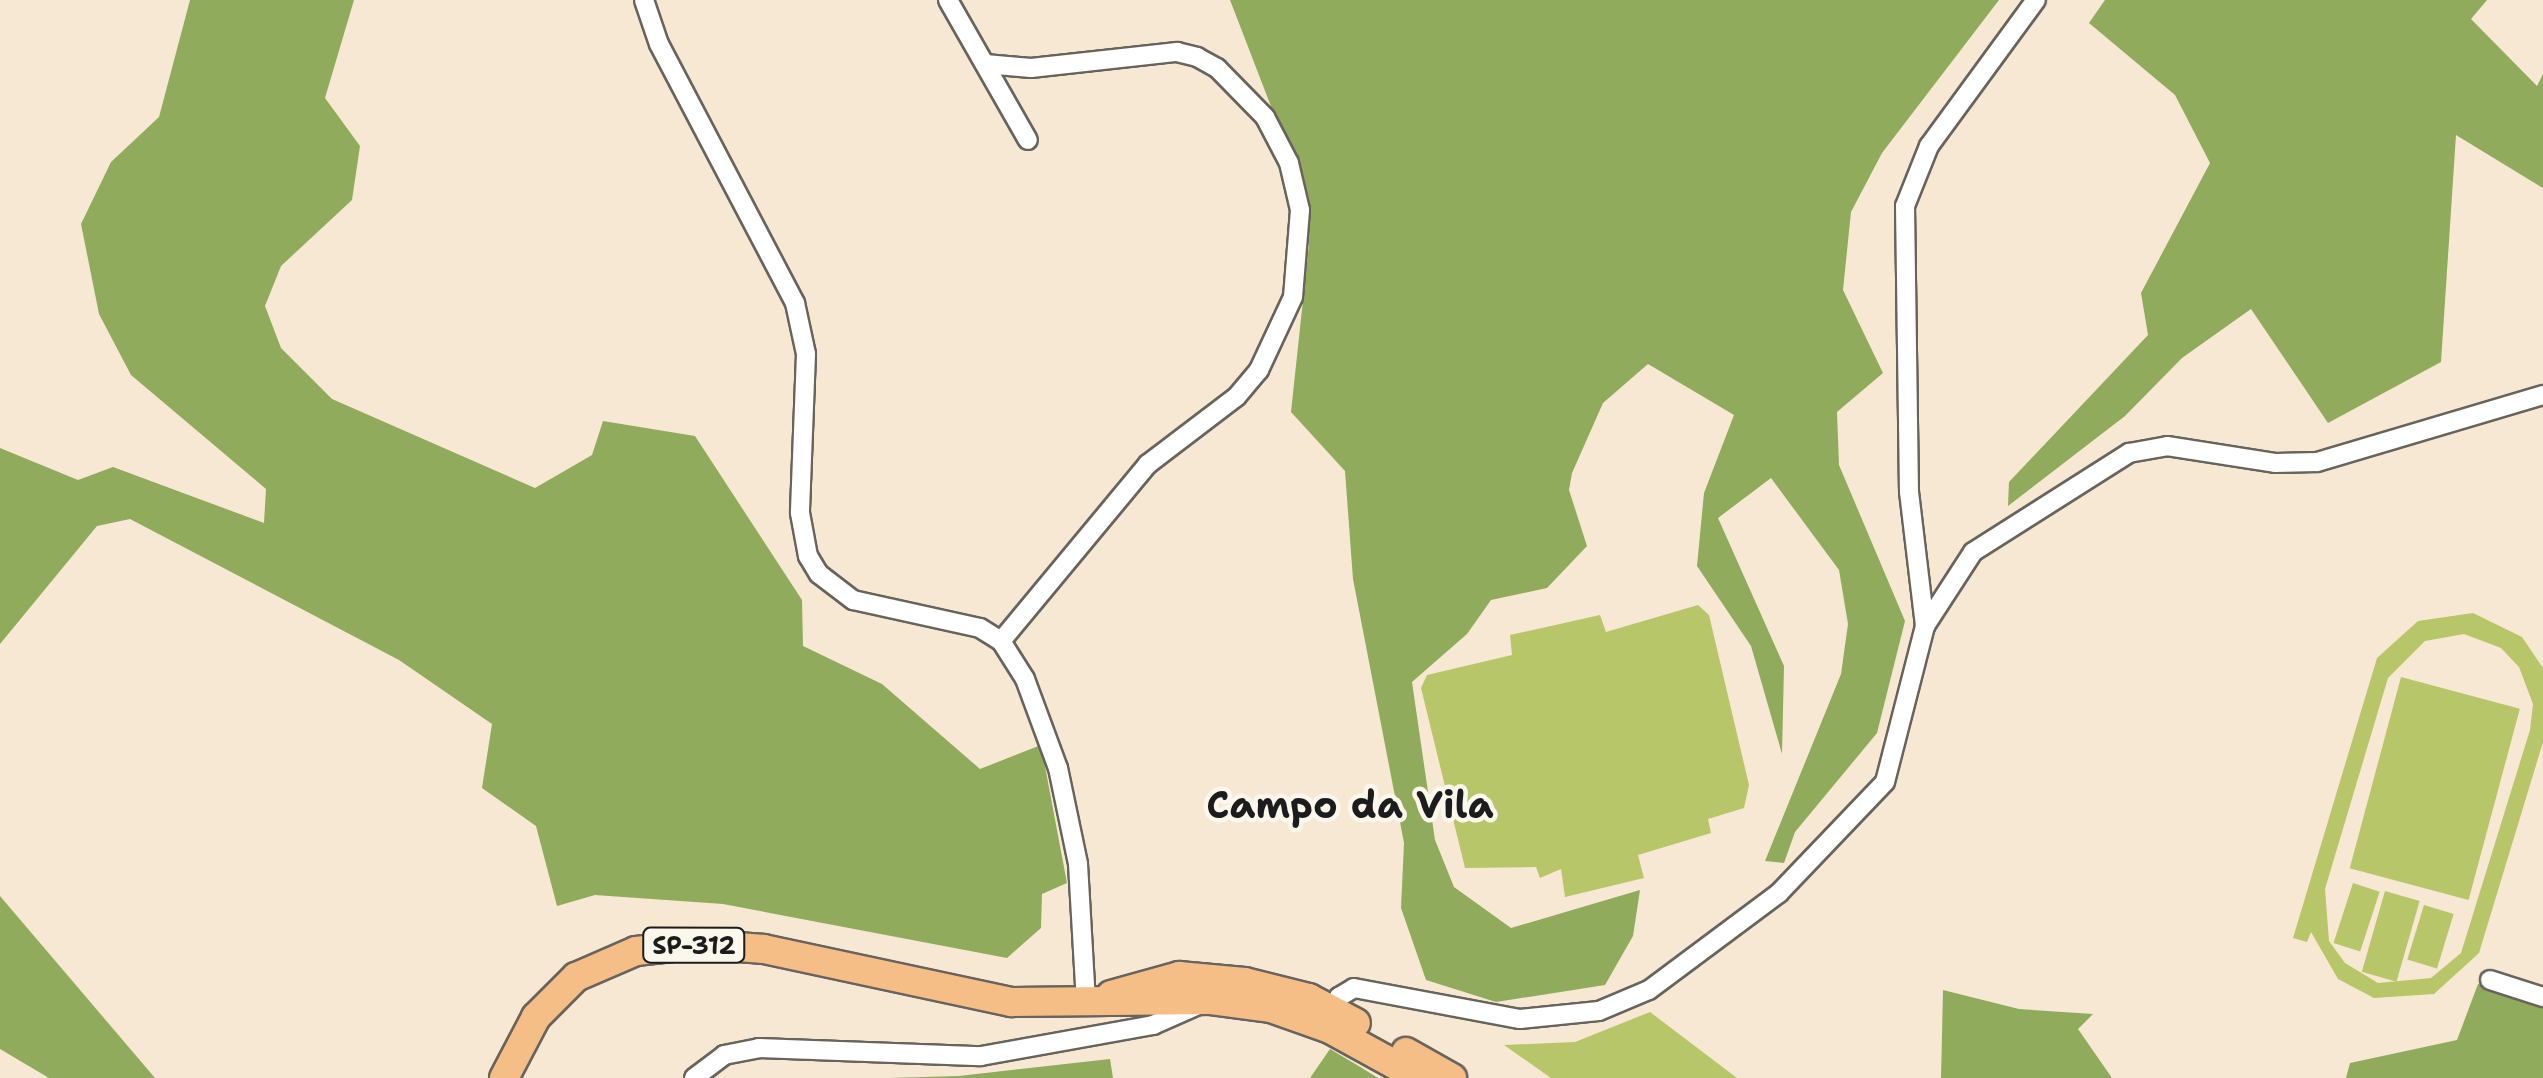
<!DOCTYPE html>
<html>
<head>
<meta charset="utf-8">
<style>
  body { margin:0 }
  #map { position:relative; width:2543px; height:1078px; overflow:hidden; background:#f6e8d3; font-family:"Shantell Sans",sans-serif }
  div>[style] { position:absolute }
  .green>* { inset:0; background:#b7c668; transform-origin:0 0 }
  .forest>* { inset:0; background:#91ab5c }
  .roads { filter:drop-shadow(2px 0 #68635c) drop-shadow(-2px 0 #68635c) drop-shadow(0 2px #68635c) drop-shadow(0 -2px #68635c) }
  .minor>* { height:18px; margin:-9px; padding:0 9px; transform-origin:9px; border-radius:9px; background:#fff }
  .primary>* { height:28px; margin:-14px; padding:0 14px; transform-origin:14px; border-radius:14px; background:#f5be86 }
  span { translate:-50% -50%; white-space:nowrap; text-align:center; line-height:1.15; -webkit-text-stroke:9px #fbf7ec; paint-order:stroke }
  .shield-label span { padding:2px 8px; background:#fbf7ec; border:2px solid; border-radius:8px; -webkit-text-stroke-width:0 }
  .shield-label { font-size:25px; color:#1c1c1c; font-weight:700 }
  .district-label { font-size:38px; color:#1c1c1c; font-weight:700 }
</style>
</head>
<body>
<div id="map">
  <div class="green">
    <i style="clip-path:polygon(1698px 605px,1709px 615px,1749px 785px,1744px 808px,1708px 819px,1711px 833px,1638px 855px,1644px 878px,1565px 897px,1561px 869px,1540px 878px,1536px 867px,1465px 868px,1421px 688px,1427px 675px,1512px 655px,1510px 635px,1600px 615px,1606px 632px)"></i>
    <i style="clip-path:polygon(evenodd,2473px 613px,2522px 637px,2543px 668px,2543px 742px,2479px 953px,2434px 994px,2374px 998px,2338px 979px,2311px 932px,2307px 942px,2293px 938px,2377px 658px,2418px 621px,2473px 613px,2464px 634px,2501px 648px,2519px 667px,2533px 704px,2530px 730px,2461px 953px,2431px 978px,2378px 983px,2345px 963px,2329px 941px,2325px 889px,2388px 678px,2425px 641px,2464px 634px)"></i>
    <i style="left:2401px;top:677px;width:123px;height:198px;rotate:15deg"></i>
    <i style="left:2353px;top:883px;width:28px;height:63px;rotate:18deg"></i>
    <i style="left:2385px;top:891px;width:36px;height:84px;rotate:16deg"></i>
    <i style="left:2424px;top:905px;width:31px;height:57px;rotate:17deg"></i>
    <i style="clip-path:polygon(1650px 1012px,1737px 1078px,1551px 1078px,1504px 1045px,1575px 1042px)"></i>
  </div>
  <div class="forest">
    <i style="clip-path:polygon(190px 0,354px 0,325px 98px,360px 146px,352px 200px,281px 266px,265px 306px,281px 348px,332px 399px,535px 488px,592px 455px,603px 421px,695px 436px,802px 600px,803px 646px,882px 684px,980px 769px,1041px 745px,1067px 883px,1042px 894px,1041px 928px,1007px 958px,723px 904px,595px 895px,557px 906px,536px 826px,482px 788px,492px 724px,399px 660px,130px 519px,97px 526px,0 644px,0 448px,78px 480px,113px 467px,264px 523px,266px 489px,131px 375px,99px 314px,81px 224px,111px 162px,159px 117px)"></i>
    <i style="clip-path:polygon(1230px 0,1999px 0,1882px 153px,1851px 212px,1843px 290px,1883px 373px,1837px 412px,1839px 465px,1905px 621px,1877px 733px,1795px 832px,1784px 863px,1765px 861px,1841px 674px,1848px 624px,1839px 570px,1771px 478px,1718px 518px,1784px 666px,1782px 754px,1751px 646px,1697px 566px,1704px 493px,1734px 415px,1648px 364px,1603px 403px,1572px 473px,1569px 490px,1587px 546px,1547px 588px,1491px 600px,1467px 634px,1412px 682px,1435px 840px,1454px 887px,1511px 928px,1640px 890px,1633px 936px,1605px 985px,1496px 1002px,1426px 980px,1401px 908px,1404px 843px,1353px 579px,1345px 471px,1291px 412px,1309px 244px,1297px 174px)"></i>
    <i style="clip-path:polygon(2105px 0,2487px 0,2471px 19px,2537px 86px,2543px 74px,2543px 188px,2456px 135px,2441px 362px,2328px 423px,2251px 309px,2182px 358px,2125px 416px,2008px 506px,2009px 482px,2148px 335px,2141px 293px,2210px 163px,2175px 95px,2089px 23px)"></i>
    <i style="clip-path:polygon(0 896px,155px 1078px,49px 1078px,0 1049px)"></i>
    <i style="clip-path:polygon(2478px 984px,2543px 1003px,2543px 1078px,2346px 1078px,2350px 1063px,2457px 1040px)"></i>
    <i style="clip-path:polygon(1943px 990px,2019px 1009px,2093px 1014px,2078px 1029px,2112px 1078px,1941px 1078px)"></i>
    <i style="clip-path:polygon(1330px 1049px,1362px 1068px,1378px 1078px,1310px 1078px)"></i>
    <i style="clip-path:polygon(1110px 1059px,1113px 1078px,888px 1078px,959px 1076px)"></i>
  </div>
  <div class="roads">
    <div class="minor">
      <i style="left:644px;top:0;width:46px;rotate:71.2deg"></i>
      <i style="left:659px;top:44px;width:293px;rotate:62.3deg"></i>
      <i style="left:795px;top:303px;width:52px;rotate:77.8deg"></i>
      <i style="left:806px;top:354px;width:159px;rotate:92.2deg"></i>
      <i style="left:800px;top:513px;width:44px;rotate:79.5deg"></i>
      <i style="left:808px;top:556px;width:21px;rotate:59deg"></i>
      <i style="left:819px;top:574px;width:43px;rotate:37.4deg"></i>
      <i style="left:853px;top:600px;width:130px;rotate:12.4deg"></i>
      <i style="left:980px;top:628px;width:25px;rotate:32deg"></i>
      <i style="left:1001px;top:641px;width:45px;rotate:57.7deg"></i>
      <i style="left:1025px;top:679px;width:95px;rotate:69.7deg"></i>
      <i style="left:1058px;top:768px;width:98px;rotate:78.2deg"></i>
      <i style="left:1078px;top:864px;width:139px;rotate:86.7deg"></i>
      <i style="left:948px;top:0;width:161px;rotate:60.3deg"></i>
      <i style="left:985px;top:64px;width:46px;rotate:5deg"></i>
      <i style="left:1031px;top:68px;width:147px;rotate:-6.3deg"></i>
      <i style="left:1177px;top:52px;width:21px;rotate:14deg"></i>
      <i style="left:1197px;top:57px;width:23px;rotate:29deg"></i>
      <i style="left:1217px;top:68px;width:69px;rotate:45.6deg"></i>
      <i style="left:1265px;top:117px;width:52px;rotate:62.4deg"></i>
      <i style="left:1289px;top:163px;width:48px;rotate:76.8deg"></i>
      <i style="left:1300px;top:210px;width:87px;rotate:94.6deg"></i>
      <i style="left:1293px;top:297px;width:81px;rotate:115deg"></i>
      <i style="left:1259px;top:370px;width:35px;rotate:130deg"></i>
      <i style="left:1236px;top:397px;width:111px;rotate:142.7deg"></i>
      <i style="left:1148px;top:464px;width:230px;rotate:129.7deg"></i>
      <i style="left:1925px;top:626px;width:88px;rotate:-57deg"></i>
      <i style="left:1973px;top:552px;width:185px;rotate:-32.4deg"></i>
      <i style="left:2129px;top:453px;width:39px;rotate:-10deg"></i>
      <i style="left:2167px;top:446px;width:109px;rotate:8.9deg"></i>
      <i style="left:2275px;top:463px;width:42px;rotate:-1.4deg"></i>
      <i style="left:2317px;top:462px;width:236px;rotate:-16.5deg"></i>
      <i style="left:2490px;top:980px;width:56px;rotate:17.8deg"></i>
      <i style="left:1330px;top:1019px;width:24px;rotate:-68deg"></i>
      <i style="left:1339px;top:997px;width:17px;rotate:-31deg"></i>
      <i style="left:1354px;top:988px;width:169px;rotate:10.6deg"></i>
      <i style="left:1520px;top:1019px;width:79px;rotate:-5.8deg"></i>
      <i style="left:1599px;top:1011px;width:54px;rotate:-22.8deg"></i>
      <i style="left:1649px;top:990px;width:162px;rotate:-36.7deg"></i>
      <i style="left:1779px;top:893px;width:153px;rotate:-46.3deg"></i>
      <i style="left:1885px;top:782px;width:161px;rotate:-75.6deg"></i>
      <i style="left:1925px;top:626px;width:135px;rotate:-96.8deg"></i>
      <i style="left:1909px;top:492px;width:286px;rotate:-90.8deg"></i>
      <i style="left:1905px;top:206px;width:65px;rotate:-68.2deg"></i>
      <i style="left:1929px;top:146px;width:181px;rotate:-53.8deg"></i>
      <i style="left:694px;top:1078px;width:38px;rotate:-37deg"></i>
      <i style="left:724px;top:1055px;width:36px;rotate:-11deg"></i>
      <i style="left:759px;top:1048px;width:222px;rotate:2.1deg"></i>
      <i style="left:981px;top:1056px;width:175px;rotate:-10.2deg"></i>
      <i style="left:1153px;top:1025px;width:47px;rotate:-23.8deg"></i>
    </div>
    <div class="primary">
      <i style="left:1111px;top:995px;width:71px;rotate:-15.6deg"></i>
      <i style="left:1179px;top:976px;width:66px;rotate:5.2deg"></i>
      <i style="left:1245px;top:982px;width:66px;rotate:14deg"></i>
      <i style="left:1309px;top:998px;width:53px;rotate:28deg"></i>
      <i style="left:1406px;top:1052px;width:53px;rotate:29.5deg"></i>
      <i style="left:504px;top:1078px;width:69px;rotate:-62.3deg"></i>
      <i style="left:536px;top:1017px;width:57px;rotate:-45deg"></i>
      <i style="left:576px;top:977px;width:65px;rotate:-23.4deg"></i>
      <i style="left:636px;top:951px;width:64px;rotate:-6.2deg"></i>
      <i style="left:700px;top:944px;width:64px;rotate:4.5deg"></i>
      <i style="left:764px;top:949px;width:253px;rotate:12.1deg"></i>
      <i style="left:1011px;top:1002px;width:200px;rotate:-0.6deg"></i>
      <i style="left:1211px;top:1000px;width:61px;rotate:7.6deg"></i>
      <i style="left:1271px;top:1008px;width:63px;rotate:19.6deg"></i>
      <i style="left:1330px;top:1029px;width:102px;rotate:28.8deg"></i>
    </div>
  </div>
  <div class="shield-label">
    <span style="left:694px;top:945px">SP-312</span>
  </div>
  <div class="district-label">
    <span style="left:1350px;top:805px">Campo da Vila</span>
  </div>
</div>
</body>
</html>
